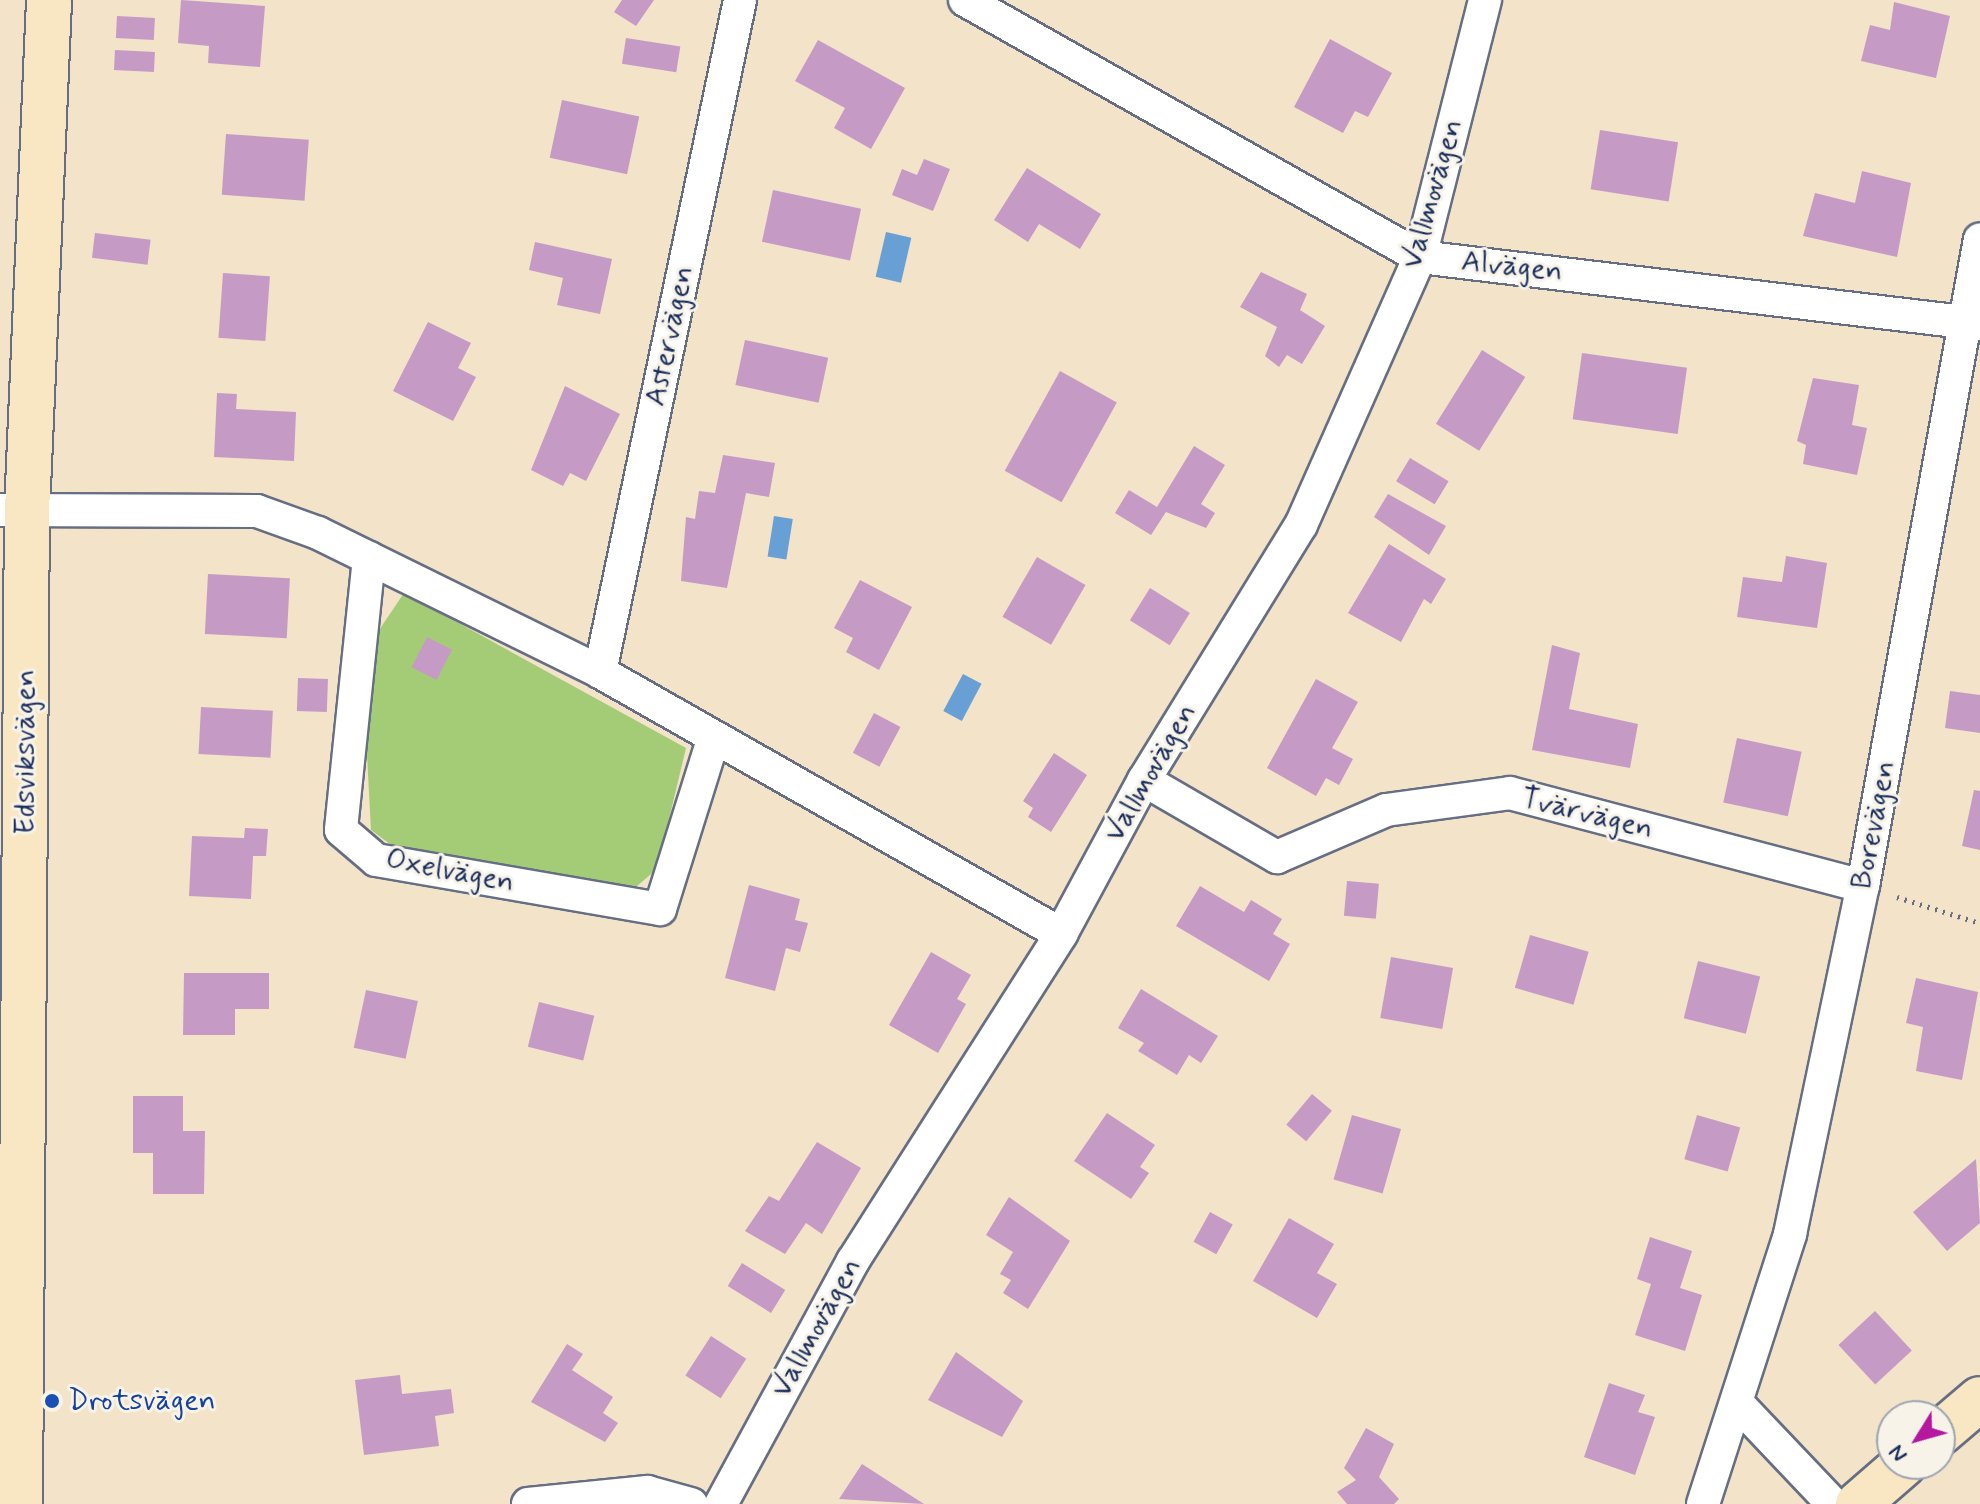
<!DOCTYPE html>
<html>
<head>
<meta charset="utf-8">
<style>
  body { margin:0 }
  #map { position:relative; width:1980px; height:1504px; overflow:hidden; background:#f2e3c9; font-family:Mynerve,sans-serif }
  div>[style] { position:absolute }
  .green>* { inset:0; background:#a4cc77 }
  .water>* { inset:0; background:#689fd5; transform-origin:0 0 }
  .building>* { inset:0; background:#c59bc6; transform-origin:0 0 }
  .path>* { height:5px; margin-top:-2.5px; transform-origin:0; background:repeating-linear-gradient(90deg,#666e83 0 2px,transparent 0 8px) }
  .roads { filter:drop-shadow(2px 0 #666e83) drop-shadow(-2px 0 #666e83) drop-shadow(0 2px #666e83) drop-shadow(0 -2px #666e83) }
  .street>* { height:32px; margin:-16px; padding:0 16px; transform-origin:16px; border-radius:16px; background:#fff }
  .secondary>* { height:44px; margin:-22px; padding:0 22px; transform-origin:22px; border-radius:22px; background:#f9e7c3 }
  .dots>* { width:22px; height:22px; translate:-50% -50%; box-sizing:border-box; border:4px solid #f7f3e8; border-radius:50% }
  span { translate:-50% -50%; white-space:nowrap; text-align:center; line-height:1.15; -webkit-text-stroke:6px #f7f3e8; paint-order:stroke }
  .street-label { font-size:30px; color:#1b2f5e }
  .transit-label { font-size:30px; color:#164399 }
  .left { translate:0 -50%; text-align:left }
  .north { position:absolute; left:1876px; top:1400px; width:80px; height:80px; box-sizing:border-box; background:#f7f3e8; border:2px solid #9fa5b1; border-radius:50%; rotate:233deg; font-size:22px; font-weight:700; line-height:32px; text-align:center; color:#1b2f5e }
  .north::after { content:''; display:block; margin:auto; width:28px; height:36px; background:#b5179e; clip-path:polygon(50% 0,100% 100%,50% 72%,0 100%) }
</style>
</head>
<body>
<div id="map">
  <div class="green">
    <i style="clip-path:polygon(404px 593px,686px 748px,657px 869px,630px 892px,398px 850px,371px 830px,367px 755px,375px 636px)"></i>
  </div>
  <div class="water">
    <i style="left:886px;top:232px;width:26px;height:46px;rotate:13deg"></i>
    <i style="left:774px;top:516px;width:19px;height:41px;rotate:9deg"></i>
    <i style="left:963px;top:674px;width:21px;height:42px;rotate:28deg"></i>
  </div>
  <div class="building">
    <i style="clip-path:polygon(181px 0,265px 6px,260px 67px,208px 63px,209px 46px,178px 43px)"></i>
    <i style="clip-path:polygon(622px 0,654px 0,636px 26px,614px 12px)"></i>
    <i style="clip-path:polygon(1894px 2px,1950px 16px,1936px 78px,1861px 61px,1870px 25px,1890px 30px)"></i>
    <i style="left:117px;top:16px;width:38px;height:22px;rotate:3deg"></i>
    <i style="left:626px;top:38px;width:55px;height:26px;rotate:9deg"></i>
    <i style="clip-path:polygon(1330px 39px,1392px 73px,1368px 117px,1355px 111px,1343px 133px,1294px 107px)"></i>
    <i style="clip-path:polygon(818px 40px,905px 88px,871px 149px,834px 128px,845px 108px,795px 81px)"></i>
    <i style="left:115px;top:50px;width:40px;height:20px;rotate:3deg"></i>
    <i style="left:562px;top:100px;width:79px;height:59px;rotate:12deg"></i>
    <i style="left:1600px;top:130px;width:79px;height:60px;rotate:9deg"></i>
    <i style="left:226px;top:134px;width:83px;height:61px;rotate:4deg"></i>
    <i style="clip-path:polygon(924px 159px,950px 169px,933px 211px,892px 195px,902px 169px,917px 175px)"></i>
    <i style="clip-path:polygon(1027px 168px,1101px 214px,1080px 249px,1039px 224px,1028px 242px,994px 220px)"></i>
    <i style="clip-path:polygon(1862px 171px,1911px 183px,1897px 257px,1803px 236px,1815px 193px,1855px 203px)"></i>
    <i style="left:773px;top:190px;width:90px;height:53px;rotate:12deg"></i>
    <i style="left:95px;top:233px;width:56px;height:25px;rotate:7deg"></i>
    <i style="clip-path:polygon(535px 242px,612px 259px,600px 314px,557px 305px,563px 278px,529px 270px)"></i>
    <i style="clip-path:polygon(1261px 272px,1307px 294px,1300px 310px,1325px 326px,1302px 364px,1287px 355px,1279px 367px,1265px 356px,1277px 327px,1240px 307px)"></i>
    <i style="left:223px;top:273px;width:47px;height:65px;rotate:4deg"></i>
    <i style="clip-path:polygon(428px 322px,471px 343px,458px 368px,476px 377px,453px 421px,393px 391px)"></i>
    <i style="left:745px;top:340px;width:85px;height:46px;rotate:12deg"></i>
    <i style="left:1482px;top:350px;width:51px;height:87px;rotate:32deg"></i>
    <i style="left:1582px;top:353px;width:106px;height:67px;rotate:8deg"></i>
    <i style="left:1060px;top:371px;width:65px;height:114px;rotate:29deg"></i>
    <i style="clip-path:polygon(1813px 378px,1859px 385px,1852px 425px,1867px 428px,1857px 475px,1803px 464px,1806px 445px,1797px 441px)"></i>
    <i style="clip-path:polygon(565px 386px,620px 414px,586px 481px,570px 473px,563px 486px,531px 470px)"></i>
    <i style="clip-path:polygon(217px 393px,237px 394px,236px 409px,296px 412px,294px 461px,214px 457px)"></i>
    <i style="clip-path:polygon(1194px 446px,1225px 465px,1201px 504px,1215px 513px,1206px 528px,1166px 512px,1151px 535px,1115px 513px,1129px 490px,1157px 507px)"></i>
    <i style="clip-path:polygon(723px 455px,775px 463px,769px 497px,746px 493px,727px 588px,681px 581px,686px 517px,695px 519px,699px 491px,715px 493px)"></i>
    <i style="left:1410px;top:458px;width:45px;height:27px;rotate:31deg"></i>
    <i style="clip-path:polygon(1388px 494px,1446px 526px,1429px 555px,1374px 517px)"></i>
    <i style="clip-path:polygon(1389px 544px,1446px 579px,1431px 604px,1424px 599px,1401px 642px,1348px 613px)"></i>
    <i style="clip-path:polygon(1786px 556px,1827px 563px,1817px 628px,1737px 617px,1743px 577px,1782px 582px)"></i>
    <i style="left:1037px;top:557px;width:56px;height:69px;rotate:30deg"></i>
    <i style="left:208px;top:574px;width:82px;height:60px;rotate:3deg"></i>
    <i style="clip-path:polygon(860px 580px,912px 607px,879px 670px,846px 652px,853px 638px,834px 628px)"></i>
    <i style="left:1150px;top:588px;width:47px;height:38px;rotate:32deg"></i>
    <i style="left:427px;top:637px;width:28px;height:34px;rotate:27deg"></i>
    <i style="clip-path:polygon(1552px 645px,1580px 653px,1569px 709px,1638px 724px,1630px 768px,1532px 750px)"></i>
    <i style="left:298px;top:678px;width:30px;height:33px;rotate:2deg"></i>
    <i style="clip-path:polygon(1316px 679px,1358px 702px,1332px 748px,1353px 759px,1339px 785px,1326px 778px,1316px 796px,1267px 768px)"></i>
    <i style="clip-path:polygon(1950px 691px,1980px 695px,1980px 733px,1945px 728px)"></i>
    <i style="left:201px;top:707px;width:72px;height:47px;rotate:3deg"></i>
    <i style="left:874px;top:713px;width:30px;height:45px;rotate:28deg"></i>
    <i style="left:1737px;top:738px;width:66px;height:66px;rotate:12deg"></i>
    <i style="clip-path:polygon(1054px 753px,1087px 775px,1051px 832px,1028px 817px,1033px 808px,1023px 801px)"></i>
    <i style="clip-path:polygon(1974px 790px,1980px 791px,1980px 850px,1962px 846px)"></i>
    <i style="clip-path:polygon(245px 828px,268px 829px,266px 856px,253px 856px,251px 899px,189px 896px,192px 836px,244px 838px)"></i>
    <i style="left:1347px;top:881px;width:32px;height:35px;rotate:5deg"></i>
    <i style="clip-path:polygon(749px 885px,800px 899px,795px 920px,808px 923px,800px 952px,786px 948px,775px 991px,725px 978px)"></i>
    <i style="clip-path:polygon(1200px 886px,1244px 912px,1251px 900px,1282px 919px,1273px 934px,1290px 944px,1269px 981px,1176px 926px)"></i>
    <i style="left:1530px;top:935px;width:61px;height:55px;rotate:16deg"></i>
    <i style="clip-path:polygon(931px 952px,971px 975px,957px 999px,966px 1004px,938px 1053px,889px 1025px)"></i>
    <i style="left:1391px;top:957px;width:63px;height:62px;rotate:10deg"></i>
    <i style="left:1698px;top:961px;width:64px;height:59px;rotate:14deg"></i>
    <i style="clip-path:polygon(184px 973px,269px 973px,269px 1009px,235px 1009px,235px 1035px,183px 1035px)"></i>
    <i style="clip-path:polygon(1916px 978px,1978px 992px,1962px 1080px,1916px 1071px,1923px 1027px,1906px 1023px)"></i>
    <i style="clip-path:polygon(1141px 989px,1218px 1036px,1201px 1063px,1189px 1055px,1177px 1075px,1138px 1051px,1144px 1043px,1118px 1028px)"></i>
    <i style="left:366px;top:990px;width:53px;height:59px;rotate:12deg"></i>
    <i style="left:539px;top:1002px;width:57px;height:46px;rotate:14deg"></i>
    <i style="left:1312px;top:1094px;width:26px;height:40px;rotate:40deg"></i>
    <i style="clip-path:polygon(133px 1096px,183px 1096px,183px 1131px,205px 1131px,204px 1194px,153px 1194px,153px 1153px,133px 1153px)"></i>
    <i style="clip-path:polygon(1107px 1113px,1155px 1145px,1140px 1167px,1149px 1173px,1131px 1199px,1074px 1161px)"></i>
    <i style="left:1352px;top:1115px;width:51px;height:67px;rotate:16deg"></i>
    <i style="left:1697px;top:1115px;width:45px;height:46px;rotate:16deg"></i>
    <i style="clip-path:polygon(817px 1142px,861px 1168px,822px 1234px,806px 1223px,785px 1254px,745px 1231px,769px 1196px,779px 1201px)"></i>
    <i style="clip-path:polygon(1976px 1159px,1980px 1223px,1947px 1251px,1913px 1212px)"></i>
    <i style="clip-path:polygon(1009px 1197px,1070px 1241px,1028px 1309px,1003px 1293px,1011px 1280px,1000px 1274px,1013px 1252px,986px 1235px)"></i>
    <i style="left:1210px;top:1212px;width:26px;height:34px;rotate:29deg"></i>
    <i style="clip-path:polygon(1289px 1218px,1334px 1244px,1317px 1273px,1337px 1284px,1317px 1318px,1253px 1281px)"></i>
    <i style="clip-path:polygon(1650px 1237px,1692px 1251px,1680px 1288px,1702px 1295px,1685px 1351px,1635px 1335px,1651px 1284px,1637px 1279px)"></i>
    <i style="left:742px;top:1263px;width:51px;height:27px;rotate:32deg"></i>
    <i style="left:1875px;top:1311px;width:54px;height:50px;rotate:47deg"></i>
    <i style="left:711px;top:1336px;width:42px;height:47px;rotate:33deg"></i>
    <i style="clip-path:polygon(567px 1344px,583px 1354px,572px 1370px,613px 1397px,603px 1413px,618px 1423px,605px 1442px,531px 1402px)"></i>
    <i style="clip-path:polygon(956px 1352px,1023px 1401px,1002px 1437px,928px 1400px)"></i>
    <i style="clip-path:polygon(400px 1375px,402px 1394px,451px 1389px,454px 1413px,435px 1416px,439px 1446px,364px 1455px,355px 1380px)"></i>
    <i style="clip-path:polygon(1609px 1383px,1645px 1395px,1638px 1412px,1655px 1417px,1635px 1475px,1584px 1457px)"></i>
    <i style="clip-path:polygon(1366px 1428px,1394px 1444px,1379px 1477px,1399px 1499px,1394px 1504px,1347px 1504px,1337px 1492px,1356px 1480px,1344px 1468px)"></i>
    <i style="clip-path:polygon(862px 1464px,924px 1504px,839px 1499px)"></i>
  </div>
  <div class="path">
    <i style="left:1897px;top:897px;width:87px;rotate:17.4deg"></i>
  </div>
  <div class="roads">
    <div class="street">
      <i style="left:965px;top:0;width:523px;rotate:29.46deg"></i>
      <i style="left:1420px;top:257px;width:564px;rotate:6.82deg"></i>
      <i style="left:0;top:510px;width:257px;rotate:0.2deg"></i>
      <i style="left:257px;top:511px;width:65px;rotate:19.8deg"></i>
      <i style="left:318px;top:533px;width:314px;rotate:26.2deg"></i>
      <i style="left:600px;top:672px;width:530px;rotate:29.61deg"></i>
      <i style="left:369px;top:558px;width:273px;rotate:95.9deg"></i>
      <i style="left:341px;top:830px;width:46px;rotate:40.6deg"></i>
      <i style="left:376px;top:860px;width:288px;rotate:9.8deg"></i>
      <i style="left:660px;top:909px;width:180px;rotate:-72.6deg"></i>
      <i style="left:600px;top:672px;width:686px;rotate:-78.23deg"></i>
      <i style="left:1144px;top:780px;width:154px;rotate:30.1deg"></i>
      <i style="left:1277px;top:857px;width:119px;rotate:-23.3deg"></i>
      <i style="left:1386px;top:810px;width:125px;rotate:-7.8deg"></i>
      <i style="left:1510px;top:793px;width:365px;rotate:14.8deg"></i>
      <i style="left:1739px;top:1405px;width:137px;rotate:46.5deg"></i>
      <i style="left:528px;top:1504px;width:120px;rotate:-5.8deg"></i>
      <i style="left:647px;top:1492px;width:46px;rotate:15.3deg"></i>
      <i style="left:721px;top:1504px;width:277px;rotate:-61.5deg"></i>
      <i style="left:853px;top:1261px;width:388px;rotate:-57.5deg"></i>
      <i style="left:1061px;top:934px;width:175px;rotate:-61.7deg"></i>
      <i style="left:1144px;top:780px;width:299px;rotate:-58.4deg"></i>
      <i style="left:1301px;top:525px;width:293px;rotate:-66.1deg"></i>
      <i style="left:1420px;top:257px;width:265px;rotate:-75.8deg"></i>
      <i style="left:1703px;top:1504px;width:284px;rotate:-72.1deg"></i>
      <i style="left:1790px;top:1234px;width:356px;rotate:-78.2deg"></i>
      <i style="left:1863px;top:886px;width:657px;rotate:-79.75deg"></i>
    </div>
    <div class="secondary">
      <i style="left:1940px;top:1433px;width:52px;rotate:-40.4deg"></i>
      <i style="left:20px;top:1504px;width:993px;rotate:-89.6deg"></i>
      <i style="left:27px;top:511px;width:511px;rotate:-87.53deg"></i>
      <i style="left:1858px;top:1504px;width:61px;rotate:-41deg"></i>
    </div>
  </div>
  <div class="dots">
    <i style="left:52px;top:1401px;background:#1a4fb4"></i>
  </div>
  <div class="street-label">
    <span style="left:1433px;top:194px;rotate:-74deg">Vallmovägen</span>
    <span style="left:1512px;top:267px;rotate:6deg">Alvägen</span>
    <span style="left:670px;top:336px;rotate:-78deg">Astervägen</span>
    <span style="left:26px;top:752px;rotate:-90deg">Edsviksvägen</span>
    <span style="left:1151px;top:773px;rotate:-60deg">Vallmovägen</span>
    <span style="left:1587px;top:814px;rotate:14deg">Tvärvägen</span>
    <span style="left:1874px;top:825px;rotate:-79deg">Borevägen</span>
    <span style="left:450px;top:871px;rotate:11deg">Oxelvägen</span>
    <span style="left:817px;top:1328px;rotate:-61deg">Vallmovägen</span>
  </div>
  <div class="transit-label">
    <span class="left" style="left:68px;top:1401px">Drotsvägen</span>
  </div>
  <div class="north">N</div>
</div>
</body>
</html>
